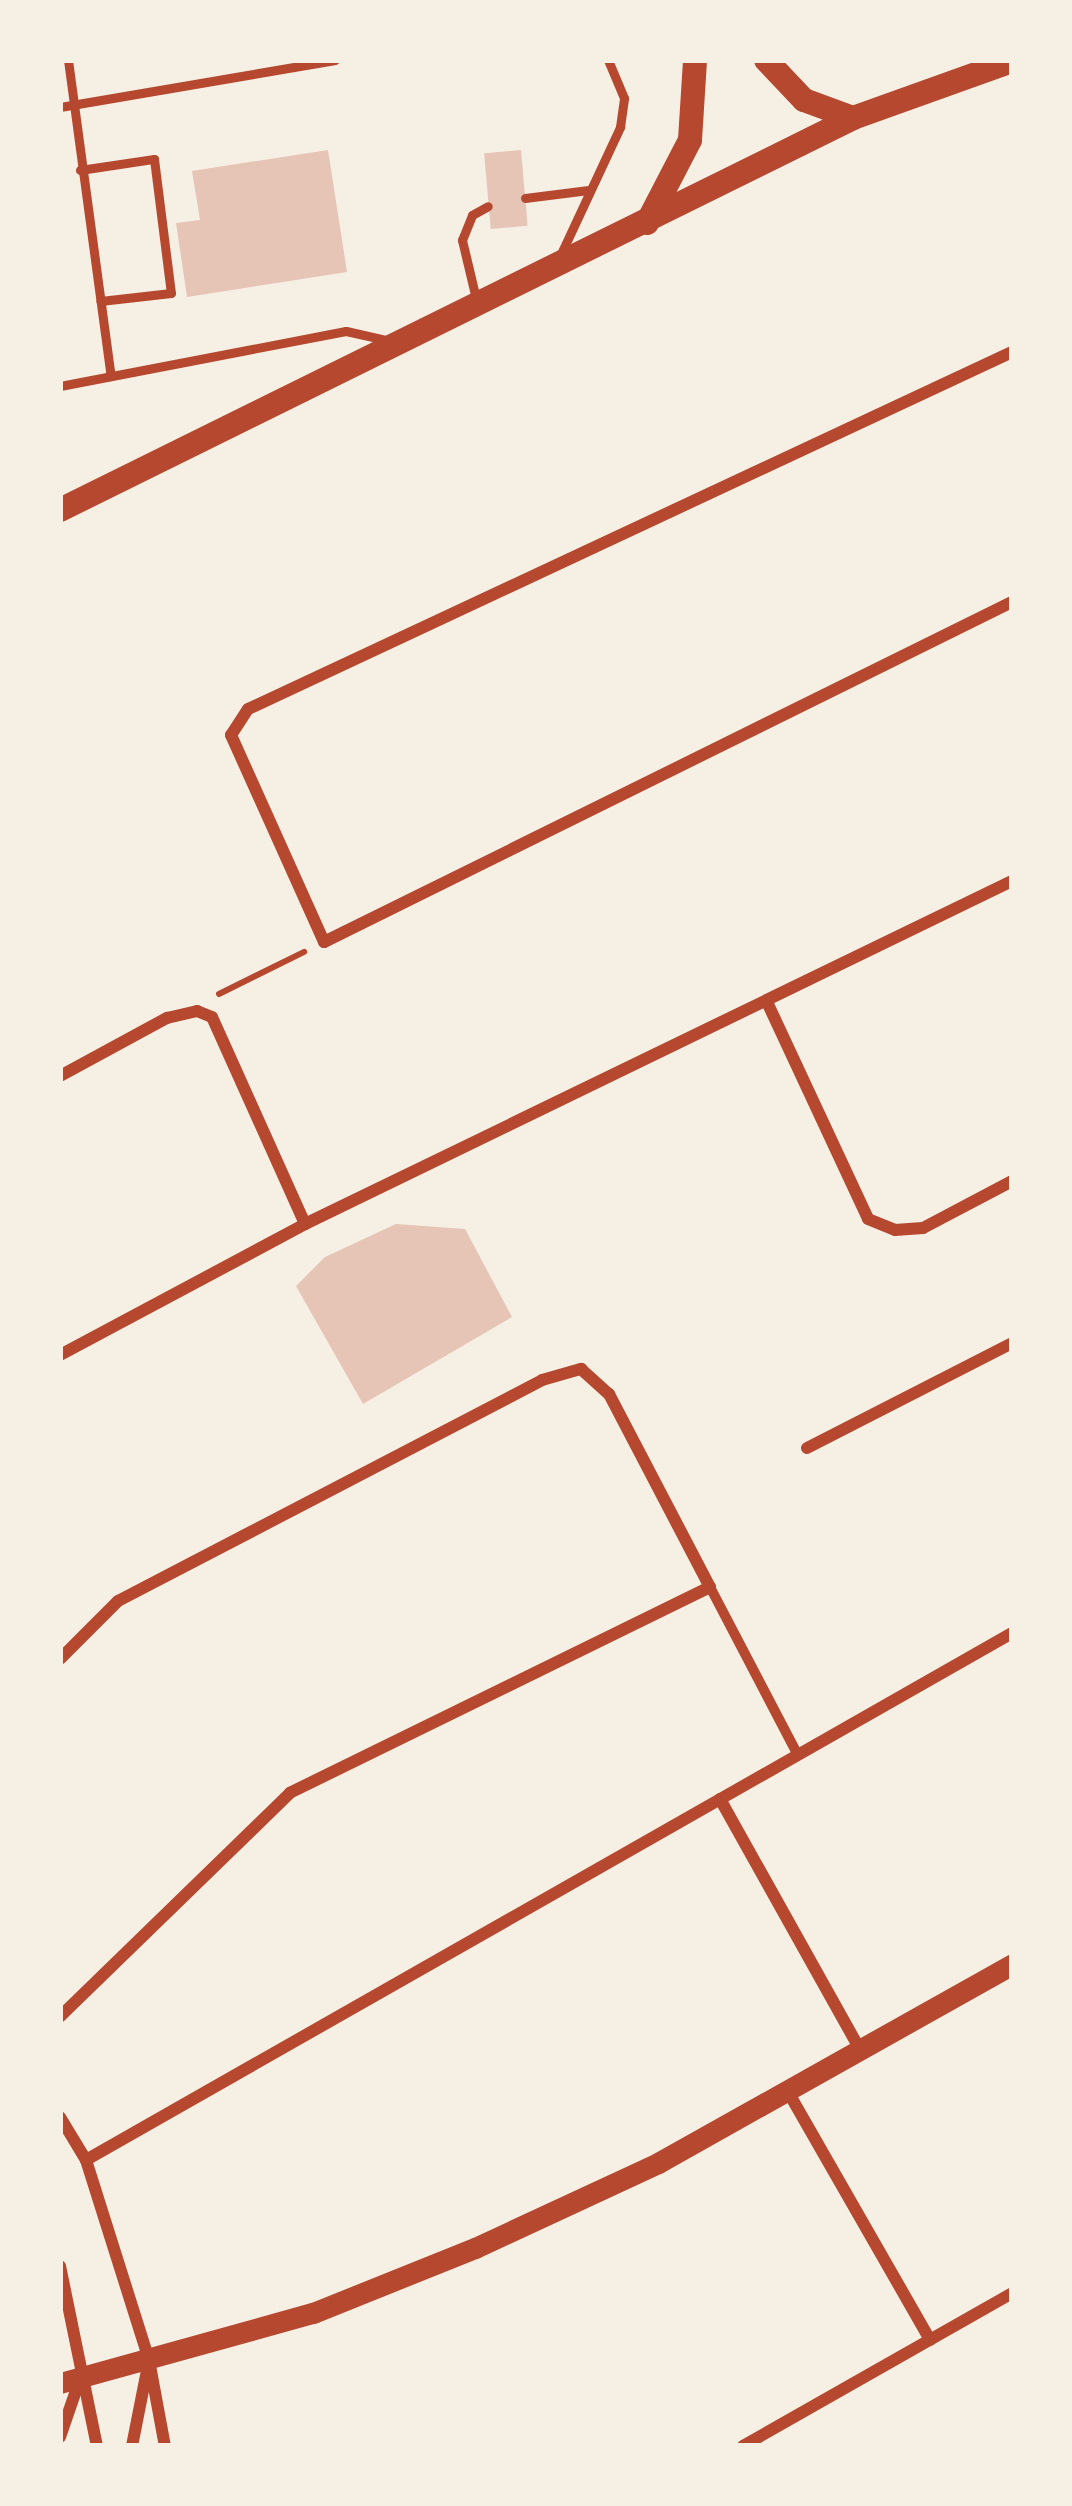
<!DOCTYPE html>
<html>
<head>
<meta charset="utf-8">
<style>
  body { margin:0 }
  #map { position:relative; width:1072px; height:2506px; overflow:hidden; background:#f6efe4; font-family:Figtree,sans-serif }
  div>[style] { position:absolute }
  .building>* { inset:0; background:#e6c5b7; transform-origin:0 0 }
  .path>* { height:6px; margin:-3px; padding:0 3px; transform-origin:3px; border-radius:3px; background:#b5482f }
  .service>* { height:9px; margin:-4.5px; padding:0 4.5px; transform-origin:4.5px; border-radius:4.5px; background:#b5482f }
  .pedestrian>* { height:10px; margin:-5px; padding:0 5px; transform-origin:5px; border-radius:5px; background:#b5482f }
  .minor>* { height:12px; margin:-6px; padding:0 6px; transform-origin:6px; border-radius:6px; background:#b5482f }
  .tertiary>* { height:21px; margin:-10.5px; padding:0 10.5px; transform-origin:10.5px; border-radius:10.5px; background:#b5482f }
  .secondary>* { height:24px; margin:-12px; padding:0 12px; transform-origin:12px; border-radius:12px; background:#b5482f }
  span { translate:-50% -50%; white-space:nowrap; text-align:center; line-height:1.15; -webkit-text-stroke:10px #f6efe4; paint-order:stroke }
  .frame { position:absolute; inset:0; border:63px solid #f6efe4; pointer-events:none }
</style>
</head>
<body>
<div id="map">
  <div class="building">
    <i style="clip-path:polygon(328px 150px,347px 272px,187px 297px,176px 223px,200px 220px,192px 171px)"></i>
    <i style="left:521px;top:150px;width:76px;height:37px;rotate:85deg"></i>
    <i style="clip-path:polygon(396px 1224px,465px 1229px,512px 1317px,363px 1404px,296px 1286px,325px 1257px)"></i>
  </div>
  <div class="path">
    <i style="left:219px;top:994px;width:95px;rotate:-26.3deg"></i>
  </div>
  <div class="service">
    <i style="left:68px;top:60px;width:319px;rotate:82.3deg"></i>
    <i style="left:60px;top:107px;width:279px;rotate:-9.7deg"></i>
    <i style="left:80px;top:170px;width:75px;rotate:-8.5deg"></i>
    <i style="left:154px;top:159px;width:135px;rotate:82.8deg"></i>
    <i style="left:171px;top:293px;width:71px;rotate:173.6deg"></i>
    <i style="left:525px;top:198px;width:64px;rotate:-7.2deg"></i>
    <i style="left:559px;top:258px;width:145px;rotate:-65deg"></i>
    <i style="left:620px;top:127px;width:29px;rotate:-82deg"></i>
    <i style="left:624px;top:98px;width:41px;rotate:-112.8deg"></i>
    <i style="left:477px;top:303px;width:65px;rotate:-103.4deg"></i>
    <i style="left:462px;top:240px;width:27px;rotate:-68deg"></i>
    <i style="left:472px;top:215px;width:18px;rotate:-29deg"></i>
    <i style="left:60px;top:386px;width:291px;rotate:-10.9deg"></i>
    <i style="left:346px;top:331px;width:45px;rotate:12.8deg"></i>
  </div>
  <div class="pedestrian">
    <i style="left:710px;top:1587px;width:190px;rotate:62.4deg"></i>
  </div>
  <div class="minor">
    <i style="left:1012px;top:352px;width:843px;rotate:154.95deg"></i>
    <i style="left:248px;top:709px;width:31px;rotate:123deg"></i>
    <i style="left:231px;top:735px;width:227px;rotate:65.8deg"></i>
    <i style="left:324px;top:942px;width:767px;rotate:-26.3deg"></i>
    <i style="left:767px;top:1002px;width:239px;rotate:65deg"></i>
    <i style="left:868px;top:1219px;width:29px;rotate:22deg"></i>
    <i style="left:895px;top:1230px;width:28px;rotate:-4deg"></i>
    <i style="left:923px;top:1228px;width:101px;rotate:-27.8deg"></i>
    <i style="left:60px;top:1076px;width:122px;rotate:-28.5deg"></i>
    <i style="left:167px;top:1018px;width:31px;rotate:-13deg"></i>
    <i style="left:197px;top:1011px;width:16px;rotate:22deg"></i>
    <i style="left:212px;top:1017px;width:227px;rotate:65.8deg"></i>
    <i style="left:60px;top:1355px;width:278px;rotate:-28.1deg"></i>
    <i style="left:305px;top:1224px;width:786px;rotate:-25.88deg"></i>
    <i style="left:807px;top:1448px;width:230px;rotate:-27.1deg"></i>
    <i style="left:60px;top:1659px;width:82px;rotate:-45deg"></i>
    <i style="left:118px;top:1601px;width:478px;rotate:-27.5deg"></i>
    <i style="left:542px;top:1380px;width:41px;rotate:-15.8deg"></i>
    <i style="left:581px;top:1369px;width:38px;rotate:42deg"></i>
    <i style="left:609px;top:1394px;width:218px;rotate:62.4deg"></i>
    <i style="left:710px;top:1587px;width:468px;rotate:153.9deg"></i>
    <i style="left:290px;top:1793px;width:321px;rotate:135.8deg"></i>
    <i style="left:720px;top:1799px;width:287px;rotate:60.8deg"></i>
    <i style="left:787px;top:2090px;width:288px;rotate:60.2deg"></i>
    <i style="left:60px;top:2117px;width:50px;rotate:58.8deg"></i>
    <i style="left:86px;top:2160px;width:210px;rotate:72.5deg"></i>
    <i style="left:149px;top:2360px;width:87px;rotate:79.5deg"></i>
    <i style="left:86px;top:2160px;width:1065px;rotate:-29.64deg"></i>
    <i style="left:60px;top:2266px;width:184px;rotate:78.4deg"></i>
    <i style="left:60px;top:2437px;width:61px;rotate:-71deg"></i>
    <i style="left:132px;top:2446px;width:83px;rotate:-78.8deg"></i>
    <i style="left:743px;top:2446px;width:309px;rotate:-29.6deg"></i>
  </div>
  <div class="tertiary">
    <i style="left:60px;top:2383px;width:263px;rotate:-15.5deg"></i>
    <i style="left:313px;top:2313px;width:175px;rotate:-21.9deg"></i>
    <i style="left:475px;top:2248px;width:202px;rotate:-24.9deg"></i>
    <i style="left:658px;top:2163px;width:406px;rotate:-29.3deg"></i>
  </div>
  <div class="secondary">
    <i style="left:766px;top:60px;width:55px;rotate:46.5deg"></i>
    <i style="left:804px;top:100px;width:52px;rotate:20.2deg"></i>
    <i style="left:647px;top:223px;width:93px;rotate:-62.6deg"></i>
    <i style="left:690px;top:140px;width:80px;rotate:-86.4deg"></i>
    <i style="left:60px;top:510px;width:885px;rotate:-26.3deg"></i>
    <i style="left:853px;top:118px;width:169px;rotate:-19.7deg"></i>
  </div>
  <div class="frame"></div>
</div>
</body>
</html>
